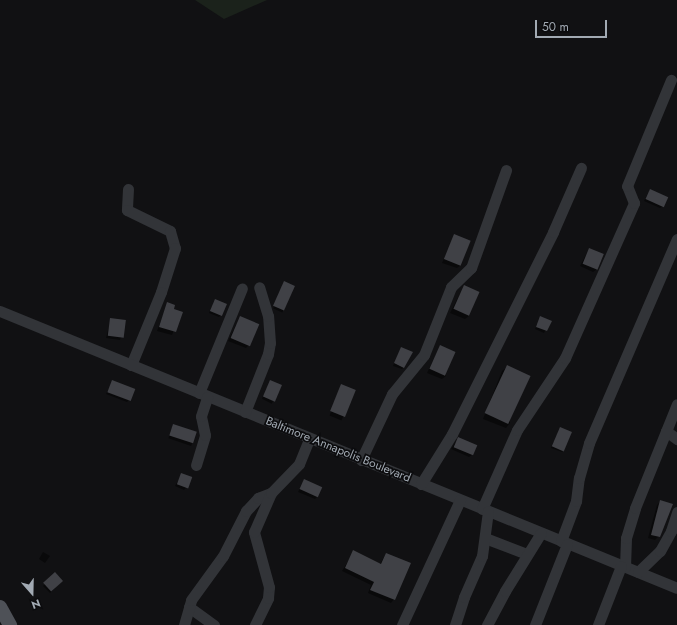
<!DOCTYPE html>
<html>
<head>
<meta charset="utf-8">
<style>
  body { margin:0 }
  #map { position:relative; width:677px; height:625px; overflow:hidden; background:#111113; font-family:Jost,sans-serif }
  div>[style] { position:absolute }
  .green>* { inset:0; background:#1b221b }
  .shadow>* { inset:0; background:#0007; transform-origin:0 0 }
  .building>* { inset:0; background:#404146; transform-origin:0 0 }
  .minor>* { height:11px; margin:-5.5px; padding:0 5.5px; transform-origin:5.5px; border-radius:5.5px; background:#323438 }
  .major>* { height:14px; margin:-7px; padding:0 7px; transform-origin:7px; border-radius:7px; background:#4e5157 }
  span { translate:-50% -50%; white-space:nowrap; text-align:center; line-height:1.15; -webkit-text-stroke:3.5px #0c0c0e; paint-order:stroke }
  .street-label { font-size:12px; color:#a2aab3 }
  .north { position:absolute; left:12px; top:573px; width:40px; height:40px; -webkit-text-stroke:3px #0c0c0e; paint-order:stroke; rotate:160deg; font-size:11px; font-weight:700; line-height:16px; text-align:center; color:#a2aab3 }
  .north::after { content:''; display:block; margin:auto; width:14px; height:18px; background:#a2aab3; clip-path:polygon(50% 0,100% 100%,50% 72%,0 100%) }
  .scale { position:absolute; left:535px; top:20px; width:72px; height:18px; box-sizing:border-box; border:2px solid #a2aab3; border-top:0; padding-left:5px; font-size:12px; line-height:14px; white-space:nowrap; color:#a2aab3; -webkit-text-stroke:3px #0c0c0e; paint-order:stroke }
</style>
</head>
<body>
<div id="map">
  <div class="green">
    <i style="clip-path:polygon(195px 0,267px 0,224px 19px)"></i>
  </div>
  <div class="shadow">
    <i style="clip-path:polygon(650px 190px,663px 206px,660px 208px,644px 201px)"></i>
    <i style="clip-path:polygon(455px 235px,461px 265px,457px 268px,442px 263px)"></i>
    <i style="clip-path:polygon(589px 249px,596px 270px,593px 272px,580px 266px)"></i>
    <i style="left:285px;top:282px;width:10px;height:29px;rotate:24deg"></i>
    <i style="clip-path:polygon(464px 286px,469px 316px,465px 319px,450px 313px)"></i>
    <i style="clip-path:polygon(215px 300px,221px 315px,219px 317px,209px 313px)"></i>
    <i style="clip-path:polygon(168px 303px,173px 310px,181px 312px,172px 335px,157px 331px)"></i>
    <i style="clip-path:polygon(240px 317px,249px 345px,246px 348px,228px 341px)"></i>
    <i style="clip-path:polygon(541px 318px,550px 321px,544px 333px,535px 329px)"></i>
    <i style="clip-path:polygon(111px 319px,125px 321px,120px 340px,106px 338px)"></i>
    <i style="clip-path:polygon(440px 346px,446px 376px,442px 379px,427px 373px)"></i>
    <i style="clip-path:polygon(401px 348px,404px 367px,402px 369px,393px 366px)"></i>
    <i style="clip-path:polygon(507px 367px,510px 423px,506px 428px,483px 419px,502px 371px)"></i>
    <i style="clip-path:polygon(113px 381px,129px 400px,127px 402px,106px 394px)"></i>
    <i style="left:271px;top:381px;width:11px;height:20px;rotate:27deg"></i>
    <i style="left:342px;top:386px;width:13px;height:32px;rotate:23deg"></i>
    <i style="left:173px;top:425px;width:24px;height:14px;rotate:19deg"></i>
    <i style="clip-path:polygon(560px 428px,564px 450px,562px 452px,551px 448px)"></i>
    <i style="clip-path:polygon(457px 440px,472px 455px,469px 457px,451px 449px)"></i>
    <i style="clip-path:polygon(182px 474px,186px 488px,184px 490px,175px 486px)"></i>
    <i style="clip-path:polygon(304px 480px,317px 497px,315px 499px,298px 492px)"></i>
    <i style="clip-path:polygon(660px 502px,659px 536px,655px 540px,648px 538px,657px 505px)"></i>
    <i style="clip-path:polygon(43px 552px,50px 556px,45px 563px,39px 559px)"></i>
    <i style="clip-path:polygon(354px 552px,380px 564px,386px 554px,394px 599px,391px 603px,368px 593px,371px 585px,342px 571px)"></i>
    <i style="left:55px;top:574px;width:10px;height:17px;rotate:45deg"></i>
  </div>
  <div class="building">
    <i style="left:650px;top:189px;width:20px;height:11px;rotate:24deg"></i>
    <i style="left:454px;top:234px;width:18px;height:27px;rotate:22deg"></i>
    <i style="left:589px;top:248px;width:16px;height:17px;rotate:22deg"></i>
    <i style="left:284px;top:281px;width:12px;height:27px;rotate:24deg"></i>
    <i style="left:464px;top:285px;width:17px;height:26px;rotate:24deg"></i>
    <i style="left:215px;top:299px;width:13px;height:13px;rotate:23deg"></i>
    <i style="clip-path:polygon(167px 302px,175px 305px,174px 309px,183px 312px,176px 332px,159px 327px)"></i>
    <i style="left:240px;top:316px;width:21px;height:24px;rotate:23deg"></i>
    <i style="clip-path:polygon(540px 316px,552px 321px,547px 331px,536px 327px)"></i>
    <i style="left:110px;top:318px;width:16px;height:18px;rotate:7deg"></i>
    <i style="left:440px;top:345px;width:17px;height:26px;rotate:24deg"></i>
    <i style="clip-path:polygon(401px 347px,413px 352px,404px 368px,394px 363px)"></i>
    <i style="left:507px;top:365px;width:26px;height:53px;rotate:25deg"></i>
    <i style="left:112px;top:380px;width:25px;height:13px;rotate:21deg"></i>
    <i style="left:270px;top:380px;width:13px;height:18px;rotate:23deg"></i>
    <i style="left:341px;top:384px;width:16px;height:29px;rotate:22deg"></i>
    <i style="left:173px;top:424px;width:25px;height:12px;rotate:18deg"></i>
    <i style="left:560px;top:427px;width:13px;height:21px;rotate:23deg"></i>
    <i style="left:458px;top:437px;width:21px;height:11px;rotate:23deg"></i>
    <i style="left:181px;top:473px;width:12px;height:12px;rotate:20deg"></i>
    <i style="left:304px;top:479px;width:20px;height:11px;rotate:24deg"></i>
    <i style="clip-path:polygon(660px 500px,673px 504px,660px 537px,651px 535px)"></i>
    <i style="clip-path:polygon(353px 550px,381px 564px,386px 553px,411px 563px,395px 600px,370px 590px,374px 582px,345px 568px)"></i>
    <i style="left:55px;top:572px;width:12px;height:16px;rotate:48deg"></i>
  </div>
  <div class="minor">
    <i style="left:128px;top:189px;width:21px;rotate:93deg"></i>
    <i style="left:127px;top:210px;width:48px;rotate:26deg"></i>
    <i style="left:170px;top:231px;width:18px;rotate:74deg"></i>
    <i style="left:175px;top:248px;width:46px;rotate:107.7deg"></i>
    <i style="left:161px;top:292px;width:79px;rotate:112.3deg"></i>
    <i style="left:0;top:311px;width:731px;rotate:22.25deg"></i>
    <i style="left:199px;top:393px;width:113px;rotate:-67.7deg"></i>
    <i style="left:245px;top:412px;width:62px;rotate:-68.4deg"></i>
    <i style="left:268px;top:354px;width:11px;rotate:-80deg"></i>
    <i style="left:270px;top:343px;width:27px;rotate:-94deg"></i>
    <i style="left:268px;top:316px;width:30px;rotate:-107deg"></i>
    <i style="left:666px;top:431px;width:14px;rotate:36deg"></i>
    <i style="left:361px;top:460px;width:73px;rotate:-64.8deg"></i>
    <i style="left:392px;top:394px;width:50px;rotate:-50.6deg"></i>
    <i style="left:424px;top:355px;width:73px;rotate:-68.3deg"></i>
    <i style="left:451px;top:287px;width:28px;rotate:-44deg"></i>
    <i style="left:471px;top:268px;width:104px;rotate:-70.3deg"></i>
    <i style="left:196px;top:465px;width:31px;rotate:-73deg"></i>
    <i style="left:205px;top:435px;width:19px;rotate:-102deg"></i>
    <i style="left:201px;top:416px;width:20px;rotate:-72deg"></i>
    <i style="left:421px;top:484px;width:59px;rotate:-58.2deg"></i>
    <i style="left:452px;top:434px;width:226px;rotate:-63.4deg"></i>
    <i style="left:553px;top:232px;width:70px;rotate:-66.4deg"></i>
    <i style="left:482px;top:509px;width:86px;rotate:-66.1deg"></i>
    <i style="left:517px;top:430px;width:87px;rotate:-56.3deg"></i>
    <i style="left:565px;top:358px;width:170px;rotate:-66deg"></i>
    <i style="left:634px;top:203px;width:18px;rotate:-112deg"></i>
    <i style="left:627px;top:186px;width:115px;rotate:-67.5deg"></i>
    <i style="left:485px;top:538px;width:45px;rotate:20.9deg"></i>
    <i style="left:561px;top:541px;width:43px;rotate:-69.4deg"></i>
    <i style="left:576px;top:501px;width:23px;rotate:-83deg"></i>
    <i style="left:579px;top:478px;width:36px;rotate:-74deg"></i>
    <i style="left:589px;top:443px;width:222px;rotate:-66.7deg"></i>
    <i style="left:625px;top:567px;width:29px;rotate:-88deg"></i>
    <i style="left:626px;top:538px;width:31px;rotate:-73deg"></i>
    <i style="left:635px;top:508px;width:112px;rotate:-68deg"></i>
    <i style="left:638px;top:572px;width:30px;rotate:-44deg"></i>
    <i style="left:660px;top:551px;width:23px;rotate:-61deg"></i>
    <i style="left:671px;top:531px;width:20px;rotate:-72deg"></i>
    <i style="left:189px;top:607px;width:31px;rotate:36deg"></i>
    <i style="left:184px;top:625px;width:26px;rotate:-74deg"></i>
    <i style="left:191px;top:600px;width:54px;rotate:-54deg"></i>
    <i style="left:223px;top:556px;width:51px;rotate:-62.9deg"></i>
    <i style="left:246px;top:511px;width:18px;rotate:-47deg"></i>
    <i style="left:258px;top:498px;width:14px;rotate:-21deg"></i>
    <i style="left:255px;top:625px;width:30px;rotate:-64deg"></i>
    <i style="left:268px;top:598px;width:11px;rotate:-85deg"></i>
    <i style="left:269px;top:587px;width:57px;rotate:-105.3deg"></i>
    <i style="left:254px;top:532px;width:43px;rotate:-66.4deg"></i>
    <i style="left:271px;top:493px;width:40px;rotate:-46deg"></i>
    <i style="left:299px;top:464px;width:27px;rotate:-68deg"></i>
    <i style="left:402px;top:625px;width:138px;rotate:-65.1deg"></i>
    <i style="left:455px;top:625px;width:29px;rotate:-72deg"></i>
    <i style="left:464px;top:597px;width:45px;rotate:-66.3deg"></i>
    <i style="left:482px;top:556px;width:45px;rotate:-82.4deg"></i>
    <i style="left:487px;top:625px;width:38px;rotate:-62deg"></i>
    <i style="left:505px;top:591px;width:68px;rotate:-58.2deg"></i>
    <i style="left:535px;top:625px;width:87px;rotate:-68.4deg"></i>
    <i style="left:598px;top:625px;width:63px;rotate:-68.7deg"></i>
  </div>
  <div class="major">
    <i style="left:0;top:607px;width:21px;rotate:61deg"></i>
  </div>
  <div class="street-label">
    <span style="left:338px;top:450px;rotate:22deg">Baltimore Annapolis Boulevard</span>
  </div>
  <div class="north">N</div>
  <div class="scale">50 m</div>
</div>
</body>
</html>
